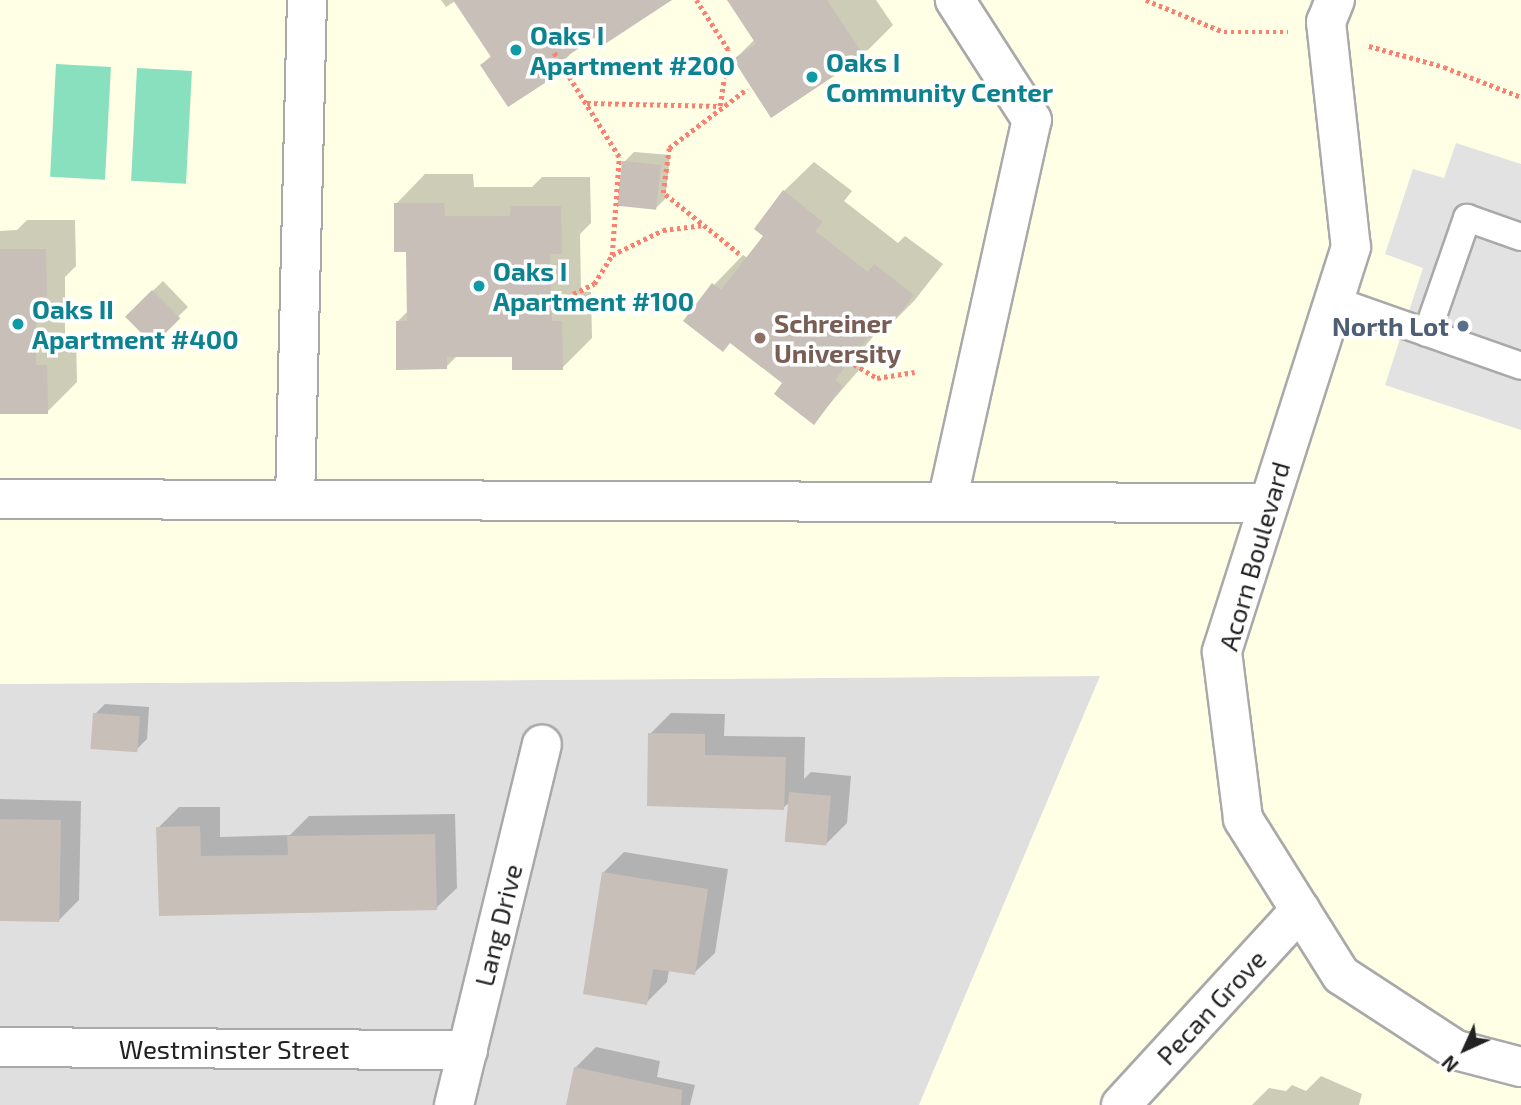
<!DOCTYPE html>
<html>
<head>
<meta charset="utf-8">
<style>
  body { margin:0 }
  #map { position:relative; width:1521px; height:1105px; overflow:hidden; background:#f2efe9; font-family:"Exo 2",sans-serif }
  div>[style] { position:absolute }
  .residential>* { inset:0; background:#e0dfdf }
  .education>* { inset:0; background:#ffffe5 }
  .pitch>* { inset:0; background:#88e0be; transform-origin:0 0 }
  .parking>* { inset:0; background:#e2e2e2 }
  .shadow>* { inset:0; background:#0003; transform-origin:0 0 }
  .building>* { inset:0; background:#c7bfb8; transform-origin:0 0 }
  .path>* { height:4.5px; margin-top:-2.25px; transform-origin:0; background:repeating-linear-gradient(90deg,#fa8072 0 3.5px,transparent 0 7px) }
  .roads { filter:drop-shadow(2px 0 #a9a9a9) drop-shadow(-2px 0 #a9a9a9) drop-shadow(0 2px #a9a9a9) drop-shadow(0 -2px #a9a9a9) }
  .service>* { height:26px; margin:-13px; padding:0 13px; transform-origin:13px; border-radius:13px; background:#fff }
  .minor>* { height:38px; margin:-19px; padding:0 19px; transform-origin:19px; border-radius:19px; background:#fff }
  .dots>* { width:19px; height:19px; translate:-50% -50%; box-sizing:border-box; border:4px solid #fff; border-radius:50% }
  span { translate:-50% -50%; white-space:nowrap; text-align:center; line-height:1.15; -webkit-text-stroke:7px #fff; paint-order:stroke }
  .culture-label { font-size:26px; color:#0d838f; font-weight:700 }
  .left { translate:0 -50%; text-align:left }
  .education-label { font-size:26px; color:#785e54; font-weight:700 }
  .service-label { font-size:26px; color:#4e5e75; font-weight:700 }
  .right { translate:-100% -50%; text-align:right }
  .street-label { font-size:26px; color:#222 }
  .north { position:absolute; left:1430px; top:1014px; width:70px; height:70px; -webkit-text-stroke:5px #fff; paint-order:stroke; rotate:225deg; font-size:19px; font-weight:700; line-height:28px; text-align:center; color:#222 }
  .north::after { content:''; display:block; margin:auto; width:24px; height:32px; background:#222; clip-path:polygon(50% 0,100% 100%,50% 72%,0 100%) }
</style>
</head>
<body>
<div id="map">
  <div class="residential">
    <i style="clip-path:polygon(1101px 676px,919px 1105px,0 1105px,0 684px)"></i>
  </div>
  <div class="education">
    <i style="clip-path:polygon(0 0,1521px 0,1521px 1105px,919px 1105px,1100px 676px,0 684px)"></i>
  </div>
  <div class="pitch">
    <i style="left:56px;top:64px;width:55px;height:113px;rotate:3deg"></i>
    <i style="left:137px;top:68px;width:55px;height:113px;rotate:3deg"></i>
  </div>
  <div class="parking">
    <i style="clip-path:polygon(1456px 143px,1521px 164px,1521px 430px,1385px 385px,1423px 268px,1385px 254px,1413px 169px,1444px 178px)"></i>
  </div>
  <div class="shadow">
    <i style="clip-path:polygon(441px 0,660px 0,576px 48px,547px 79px,509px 105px,482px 65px,492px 55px,455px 1px,446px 7px)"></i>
    <i style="clip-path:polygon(729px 0,876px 0,893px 25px,863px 55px,772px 116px,735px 59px,755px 39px)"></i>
    <i style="clip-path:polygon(634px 152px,670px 155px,665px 199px,655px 209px,624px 162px)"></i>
    <i style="clip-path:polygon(814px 162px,852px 191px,844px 201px,898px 243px,905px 236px,943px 264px,914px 301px,884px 331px,880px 328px,863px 349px,871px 356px,814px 422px,714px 285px,743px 255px,748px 258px,765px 236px,784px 191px)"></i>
    <i style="clip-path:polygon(425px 174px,473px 174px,474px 187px,532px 187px,542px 177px,590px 177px,591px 223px,580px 234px,581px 292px,591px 292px,592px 338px,562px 368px,513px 355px,458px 355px,446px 367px,398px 321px,409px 310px,408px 250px,396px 204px)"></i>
    <i style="clip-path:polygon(27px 220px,75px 220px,76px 266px,65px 277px,65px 336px,76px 336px,77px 382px,47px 412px,0 412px,0 231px,17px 230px)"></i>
    <i style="left:163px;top:281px;width:36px;height:51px;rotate:46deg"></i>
    <i style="clip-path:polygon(105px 704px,149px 707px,147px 739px,136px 750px,95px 714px)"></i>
    <i style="clip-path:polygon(671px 713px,725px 714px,724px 736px,805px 737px,804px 779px,811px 772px,851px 776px,847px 823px,826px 844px,790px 802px,783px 808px,650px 734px)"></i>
    <i style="clip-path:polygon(0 799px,81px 801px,79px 900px,59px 920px,0 919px)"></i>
    <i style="clip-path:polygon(179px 807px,220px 807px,220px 837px,290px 835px,309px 816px,455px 814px,457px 888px,436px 908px,160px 914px,158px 828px)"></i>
    <i style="clip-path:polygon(624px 852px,728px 869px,715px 953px,694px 973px,669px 970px,667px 982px,646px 1003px,604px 872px)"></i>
    <i style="clip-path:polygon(596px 1047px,660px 1061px,657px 1077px,695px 1085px,690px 1105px,567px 1105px,575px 1068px)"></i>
    <i style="clip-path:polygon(1321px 1076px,1362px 1094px,1359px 1105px,1252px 1105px,1269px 1088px,1286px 1091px,1292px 1085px,1306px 1091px)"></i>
  </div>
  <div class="building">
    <i style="clip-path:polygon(453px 0,672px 0,605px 44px,599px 35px,543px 72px,548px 81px,508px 107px,480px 65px,491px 57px)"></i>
    <i style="clip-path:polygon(727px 0,827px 0,864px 56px,771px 118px,733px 59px,756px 44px)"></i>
    <i style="left:622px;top:161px;width:39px;height:45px;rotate:6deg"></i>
    <i style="clip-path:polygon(783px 190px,823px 222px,815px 231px,868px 272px,874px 264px,914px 295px,885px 333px,876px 327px,835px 380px,843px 386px,814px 425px,774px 394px,782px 383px,730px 343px,723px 352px,683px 321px,712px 283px,721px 290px,763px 236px,754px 229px)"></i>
    <i style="clip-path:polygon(394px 203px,444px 203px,445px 216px,510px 216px,511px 206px,561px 206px,562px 254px,550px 254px,552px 321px,562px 321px,563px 370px,512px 370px,512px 357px,447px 357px,447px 369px,396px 370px,396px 321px,407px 321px,406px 252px,394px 252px)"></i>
    <i style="clip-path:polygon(0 249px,46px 249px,47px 297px,36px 297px,36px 365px,47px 365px,48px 414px,0 414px)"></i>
    <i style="left:152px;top:290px;width:40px;height:38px;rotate:45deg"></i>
    <i style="left:93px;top:713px;width:47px;height:36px;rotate:4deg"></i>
    <i style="clip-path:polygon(648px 733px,705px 734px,705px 755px,786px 757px,784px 810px,647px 806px)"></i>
    <i style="left:789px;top:792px;width:42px;height:50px;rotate:5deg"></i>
    <i style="left:0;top:819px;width:61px;height:102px;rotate:1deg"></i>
    <i style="clip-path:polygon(200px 826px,201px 856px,288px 855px,287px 836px,435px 834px,437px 910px,159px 916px,156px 827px)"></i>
    <i style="clip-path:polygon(602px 872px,708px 889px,695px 975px,653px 969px,647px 1005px,583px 994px)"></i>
    <i style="clip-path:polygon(574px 1067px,682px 1090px,681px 1105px,566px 1105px)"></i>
  </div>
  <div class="path">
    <i style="left:1146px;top:0;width:84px;rotate:22.3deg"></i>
    <i style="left:1224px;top:32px;width:64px"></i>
    <i style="left:1369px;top:46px;width:78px;rotate:15.6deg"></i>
    <i style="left:1444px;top:67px;width:83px;rotate:21.3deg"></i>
    <i style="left:587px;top:103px;width:133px;rotate:1.3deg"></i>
    <i style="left:720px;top:106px;width:57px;rotate:-81.9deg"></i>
    <i style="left:728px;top:50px;width:59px;rotate:-122.6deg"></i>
    <i style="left:739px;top:254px;width:97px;rotate:-141.2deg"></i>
    <i style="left:663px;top:193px;width:45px;rotate:-82.4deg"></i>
    <i style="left:669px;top:148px;width:98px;rotate:-37.1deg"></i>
    <i style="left:612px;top:255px;width:57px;rotate:-26.1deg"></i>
    <i style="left:663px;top:230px;width:39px;rotate:-7deg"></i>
    <i style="left:542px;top:298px;width:25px;rotate:-2deg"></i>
    <i style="left:567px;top:297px;width:30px;rotate:-26deg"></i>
    <i style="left:594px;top:284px;width:34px;rotate:-58deg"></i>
    <i style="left:612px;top:255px;width:98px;rotate:-85.9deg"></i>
    <i style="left:619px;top:157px;width:123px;rotate:-122deg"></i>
    <i style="left:842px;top:357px;width:41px;rotate:31deg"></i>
    <i style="left:877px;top:378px;width:38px;rotate:-9deg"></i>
  </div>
  <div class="roads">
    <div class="service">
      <i style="left:1334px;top:300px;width:198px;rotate:19.4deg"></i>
      <i style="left:1427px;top:333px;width:122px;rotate:-70.8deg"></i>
      <i style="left:1467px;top:218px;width:57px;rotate:19.4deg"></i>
    </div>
    <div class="minor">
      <i style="left:1335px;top:0;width:24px;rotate:112deg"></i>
      <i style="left:1326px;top:22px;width:226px;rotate:83.7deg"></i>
      <i style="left:1351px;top:247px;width:425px;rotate:107.7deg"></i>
      <i style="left:1222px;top:652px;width:168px;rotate:82.8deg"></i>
      <i style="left:1243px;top:819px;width:184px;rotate:57.9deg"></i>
      <i style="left:1341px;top:975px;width:137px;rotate:33.1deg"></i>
      <i style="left:1456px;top:1050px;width:67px;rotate:14.7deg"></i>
      <i style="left:0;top:499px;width:1266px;rotate:0.18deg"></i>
      <i style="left:295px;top:500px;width:500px;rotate:-88.63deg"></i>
      <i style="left:947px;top:502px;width:391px;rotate:-77.5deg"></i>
      <i style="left:1032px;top:120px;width:143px;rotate:-122.7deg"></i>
      <i style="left:0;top:1047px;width:468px;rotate:0.4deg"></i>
      <i style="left:454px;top:1105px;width:371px;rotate:-76.3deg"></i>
      <i style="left:1121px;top:1105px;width:265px;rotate:-47.4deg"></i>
    </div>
  </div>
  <div class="dots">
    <i style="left:516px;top:50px;background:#0f9aa8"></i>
    <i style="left:812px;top:77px;background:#0f9aa8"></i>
    <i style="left:479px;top:286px;background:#0f9aa8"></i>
    <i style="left:18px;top:324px;background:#0f9aa8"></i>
    <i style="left:1463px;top:326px;background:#5c6f8a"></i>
    <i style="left:760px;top:338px;background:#8d6e63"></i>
  </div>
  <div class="culture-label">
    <span class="left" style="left:530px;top:50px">Oaks I<br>Apartment #200</span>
    <span class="left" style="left:826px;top:77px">Oaks I<br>Community Center</span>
    <span class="left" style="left:493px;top:286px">Oaks I<br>Apartment #100</span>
    <span class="left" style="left:32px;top:324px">Oaks II<br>Apartment #400</span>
  </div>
  <div class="education-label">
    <span class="left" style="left:774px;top:338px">Schreiner<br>University</span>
  </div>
  <div class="service-label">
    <span class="right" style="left:1449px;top:326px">North Lot</span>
  </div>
  <div class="street-label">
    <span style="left:1254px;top:556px;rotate:-74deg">Acorn Boulevard</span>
    <span style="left:498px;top:925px;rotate:-76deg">Lang Drive</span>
    <span style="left:1211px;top:1007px;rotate:-47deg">Pecan Grove</span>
    <span style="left:234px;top:1049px">Westminster Street</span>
  </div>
  <div class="north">N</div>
</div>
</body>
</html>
